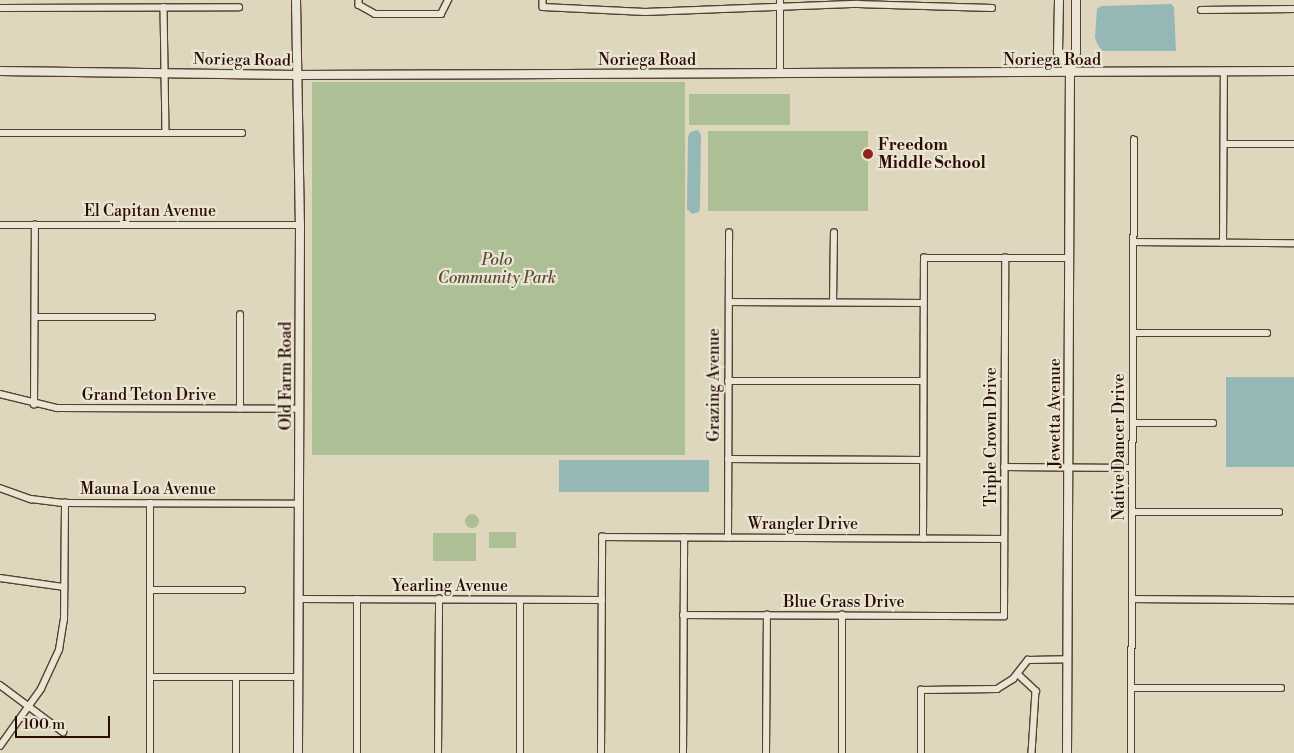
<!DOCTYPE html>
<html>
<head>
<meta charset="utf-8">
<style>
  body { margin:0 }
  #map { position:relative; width:1294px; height:753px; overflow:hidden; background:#dfd7bd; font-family:"Libre Bodoni",serif }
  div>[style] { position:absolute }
  .green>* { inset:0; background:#adbf95; transform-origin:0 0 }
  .round { border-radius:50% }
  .water>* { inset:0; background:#95b8b6; transform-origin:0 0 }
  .roads { filter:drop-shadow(1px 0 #5a3f2f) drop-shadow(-1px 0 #5a3f2f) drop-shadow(0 1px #5a3f2f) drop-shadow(0 -1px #5a3f2f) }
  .street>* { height:5.5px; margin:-2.75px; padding:0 2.75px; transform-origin:2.75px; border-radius:2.75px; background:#eae5d4 }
  .secondary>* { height:8px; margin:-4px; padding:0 4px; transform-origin:4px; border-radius:4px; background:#eae5d4 }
  .dots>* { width:14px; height:14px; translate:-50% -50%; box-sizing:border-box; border:2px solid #eae5d4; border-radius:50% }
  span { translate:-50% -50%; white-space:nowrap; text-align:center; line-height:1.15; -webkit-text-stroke:4.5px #eae5d4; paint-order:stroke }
  .street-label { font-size:16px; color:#2d0c00 }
  .poi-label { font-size:16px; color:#2d0c00; font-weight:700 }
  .left { translate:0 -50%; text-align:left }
  .park-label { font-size:16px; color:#5a4b34; font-style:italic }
  .scale { position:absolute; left:15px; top:716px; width:95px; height:22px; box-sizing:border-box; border:2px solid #2d0c00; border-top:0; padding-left:6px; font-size:15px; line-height:18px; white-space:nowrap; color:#2d0c00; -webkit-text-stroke:4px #eae5d4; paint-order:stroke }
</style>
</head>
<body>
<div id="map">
  <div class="green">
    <i style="left:312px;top:82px;width:373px;height:373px"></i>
    <i style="left:689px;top:94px;width:101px;height:31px"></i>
    <i style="left:708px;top:131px;width:160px;height:80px"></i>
    <i class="round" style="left:465px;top:514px;width:14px;height:14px"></i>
    <i style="left:489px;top:532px;width:27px;height:16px"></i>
    <i style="left:433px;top:533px;width:43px;height:28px"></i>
  </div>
  <div class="water">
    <i style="clip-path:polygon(1171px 4px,1174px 7px,1176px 51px,1102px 51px,1098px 45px,1095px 38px,1097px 9px,1101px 6px)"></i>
    <i style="clip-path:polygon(698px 130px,701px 135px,700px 207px,699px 212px,692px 214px,687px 209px,688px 137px,690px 132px)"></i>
    <i style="left:1226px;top:377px;width:68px;height:90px"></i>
    <i style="left:559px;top:460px;width:150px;height:32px"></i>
  </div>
  <div class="roads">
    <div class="street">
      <i style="left:359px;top:0;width:5px;rotate:90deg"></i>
      <i style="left:359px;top:5px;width:18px;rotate:29deg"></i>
      <i style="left:375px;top:14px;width:66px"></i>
      <i style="left:441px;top:14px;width:16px;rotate:-63deg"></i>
      <i style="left:543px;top:0;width:7px;rotate:90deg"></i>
      <i style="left:543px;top:7px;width:102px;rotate:2.8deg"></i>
      <i style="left:645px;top:12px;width:213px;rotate:-2.2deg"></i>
      <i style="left:858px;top:4px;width:134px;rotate:1.7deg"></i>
      <i style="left:164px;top:7px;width:126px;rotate:89.1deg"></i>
      <i style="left:0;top:8px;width:239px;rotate:-0.2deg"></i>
      <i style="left:1201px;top:10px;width:93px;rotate:-0.6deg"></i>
      <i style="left:780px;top:73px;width:73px;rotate:-90deg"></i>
      <i style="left:0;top:133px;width:242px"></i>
      <i style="left:1224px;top:144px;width:70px"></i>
      <i style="left:0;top:225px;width:300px"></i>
      <i style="left:1133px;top:242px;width:161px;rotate:0.4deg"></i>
      <i style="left:1223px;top:243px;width:171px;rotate:-89.7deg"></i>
      <i style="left:729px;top:302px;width:194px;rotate:0.3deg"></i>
      <i style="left:833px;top:302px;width:69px;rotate:-89.2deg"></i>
      <i style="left:35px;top:317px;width:117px"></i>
      <i style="left:1133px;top:333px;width:134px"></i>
      <i style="left:728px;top:381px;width:195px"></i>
      <i style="left:0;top:394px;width:59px;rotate:13.8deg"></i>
      <i style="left:57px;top:408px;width:243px;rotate:0.2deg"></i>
      <i style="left:34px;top:405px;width:180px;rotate:-89.7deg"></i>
      <i style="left:240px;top:409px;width:94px;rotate:-90deg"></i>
      <i style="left:1133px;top:423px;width:80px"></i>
      <i style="left:728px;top:459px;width:195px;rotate:0.3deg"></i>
      <i style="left:1004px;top:467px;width:128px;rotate:0.4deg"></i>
      <i style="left:0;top:488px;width:33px;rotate:20deg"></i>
      <i style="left:31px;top:499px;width:34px;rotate:7deg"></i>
      <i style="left:65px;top:503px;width:232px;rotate:0.2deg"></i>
      <i style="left:1132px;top:512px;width:147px"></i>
      <i style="left:728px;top:538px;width:305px;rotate:-89.8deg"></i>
      <i style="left:923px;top:539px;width:281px;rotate:-89.8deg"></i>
      <i style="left:924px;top:258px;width:145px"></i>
      <i style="left:0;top:578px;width:65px;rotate:8deg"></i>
      <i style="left:150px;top:590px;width:92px"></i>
      <i style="left:299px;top:599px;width:303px;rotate:0.2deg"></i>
      <i style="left:1132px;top:599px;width:162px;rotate:0.4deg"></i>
      <i style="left:683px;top:615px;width:321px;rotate:0.2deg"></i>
      <i style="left:1004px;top:616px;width:358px;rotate:-89.8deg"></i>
      <i style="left:1018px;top:674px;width:25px;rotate:43deg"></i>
      <i style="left:1036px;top:691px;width:62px;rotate:93.7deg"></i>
      <i style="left:150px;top:677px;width:149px"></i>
      <i style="left:0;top:685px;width:79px;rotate:36.7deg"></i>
      <i style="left:1132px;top:688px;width:149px"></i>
      <i style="left:0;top:746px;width:70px;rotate:-54.3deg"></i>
      <i style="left:41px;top:689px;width:43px;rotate:-65.2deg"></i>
      <i style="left:59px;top:650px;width:30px;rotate:-81deg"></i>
      <i style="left:64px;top:620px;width:117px;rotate:-89.5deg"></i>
      <i style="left:150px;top:753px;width:250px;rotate:-90deg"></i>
      <i style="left:236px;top:753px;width:76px;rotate:-90deg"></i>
      <i style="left:357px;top:753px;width:154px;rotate:-90deg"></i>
      <i style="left:438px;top:753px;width:154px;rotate:-89.6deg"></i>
      <i style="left:520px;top:753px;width:153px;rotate:-90deg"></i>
      <i style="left:601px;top:753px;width:216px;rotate:-89.7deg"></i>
      <i style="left:602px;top:537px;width:402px;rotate:0.3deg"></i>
      <i style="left:683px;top:753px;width:215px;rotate:-89.7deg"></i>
      <i style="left:766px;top:753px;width:138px;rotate:-89.6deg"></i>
      <i style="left:842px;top:753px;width:138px;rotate:-90deg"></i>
      <i style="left:921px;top:753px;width:63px;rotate:-90deg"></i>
      <i style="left:921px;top:690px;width:76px;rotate:-0.8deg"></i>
      <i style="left:997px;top:689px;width:19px;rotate:-32deg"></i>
      <i style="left:1013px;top:679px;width:24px;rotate:-52deg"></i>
      <i style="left:1028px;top:660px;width:39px;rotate:-1deg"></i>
      <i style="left:1131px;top:753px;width:613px;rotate:-89.72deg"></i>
    </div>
    <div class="secondary">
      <i style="left:296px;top:0;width:225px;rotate:89deg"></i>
      <i style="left:300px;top:225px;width:528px;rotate:90.22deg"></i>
      <i style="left:1059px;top:0;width:52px;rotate:91.1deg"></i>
      <i style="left:1058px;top:52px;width:25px;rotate:61deg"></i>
      <i style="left:0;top:71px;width:295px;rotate:0.8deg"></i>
      <i style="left:295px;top:75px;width:999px;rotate:-0.23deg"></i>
      <i style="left:1067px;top:753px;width:679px;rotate:-89.75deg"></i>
      <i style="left:1070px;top:74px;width:23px;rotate:-75deg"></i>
      <i style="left:1076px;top:52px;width:52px;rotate:-90deg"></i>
    </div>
  </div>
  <div class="dots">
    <i style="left:868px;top:154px;background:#8f2418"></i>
  </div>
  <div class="street-label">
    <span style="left:242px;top:60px;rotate:1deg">Noriega Road</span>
    <span style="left:647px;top:60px">Noriega Road</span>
    <span style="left:1052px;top:60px">Noriega Road</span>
    <span style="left:150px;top:211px">El Capitan Avenue</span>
    <span style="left:286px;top:376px;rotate:-90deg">Old Farm Road</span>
    <span style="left:714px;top:385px;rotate:-90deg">Grazing Avenue</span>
    <span style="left:149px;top:395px">Grand Teton Drive</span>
    <span style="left:1055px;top:413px;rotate:-90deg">Jewetta Avenue</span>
    <span style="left:991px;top:437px;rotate:-90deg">Triple Crown Drive</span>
    <span style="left:1119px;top:447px;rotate:-90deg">Native Dancer Drive</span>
    <span style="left:148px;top:489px">Mauna Loa Avenue</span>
    <span style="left:803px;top:524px">Wrangler Drive</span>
    <span style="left:450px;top:586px">Yearling Avenue</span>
    <span style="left:844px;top:602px">Blue Grass Drive</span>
  </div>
  <div class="poi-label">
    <span class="left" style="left:878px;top:154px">Freedom<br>Middle School</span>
  </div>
  <div class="park-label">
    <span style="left:497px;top:269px">Polo<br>Community Park</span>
  </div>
  <div class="scale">100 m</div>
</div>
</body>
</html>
